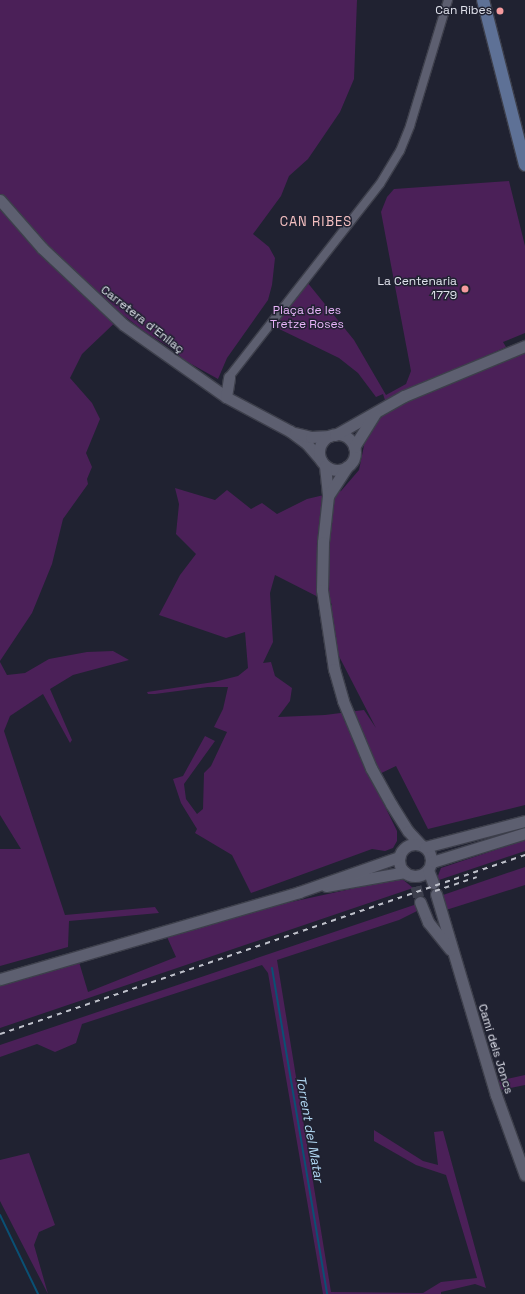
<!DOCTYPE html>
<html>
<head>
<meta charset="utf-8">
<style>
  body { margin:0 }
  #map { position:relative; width:525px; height:1294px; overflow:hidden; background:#202231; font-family:"Space Grotesk",sans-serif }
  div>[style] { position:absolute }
  .green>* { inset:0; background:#4b2058 }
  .stream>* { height:2px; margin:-1px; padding:0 1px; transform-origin:1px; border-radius:1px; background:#0a5074 }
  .tertiary-tunnel>* { height:11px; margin-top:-5.5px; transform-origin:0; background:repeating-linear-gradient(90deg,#3d3f4d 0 11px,transparent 0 16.5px) }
  .roads { filter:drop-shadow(1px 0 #3d3f4b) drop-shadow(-1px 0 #3d3f4b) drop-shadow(0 1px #3d3f4b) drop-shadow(0 -1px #3d3f4b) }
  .minor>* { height:8px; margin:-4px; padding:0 4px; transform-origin:4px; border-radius:4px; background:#5d5f70 }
  .tertiary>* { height:11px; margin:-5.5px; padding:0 5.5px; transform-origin:5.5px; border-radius:5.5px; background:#5d5f70 }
  .tertiary>.ring { margin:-5.5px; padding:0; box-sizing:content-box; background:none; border:11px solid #5d5f70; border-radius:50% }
  .secondary>* { height:12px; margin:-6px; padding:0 6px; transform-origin:6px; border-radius:6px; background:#5e7196 }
  .rail>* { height:2px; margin-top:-1px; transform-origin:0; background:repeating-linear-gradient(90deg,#bec0ca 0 5px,transparent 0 10px) }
  .dots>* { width:11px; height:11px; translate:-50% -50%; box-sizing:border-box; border:2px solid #202231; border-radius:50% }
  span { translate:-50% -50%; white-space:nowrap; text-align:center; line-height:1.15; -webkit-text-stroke:3px #202231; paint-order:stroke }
  .poi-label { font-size:12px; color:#e0e2ec }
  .right { translate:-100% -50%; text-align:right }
  .park-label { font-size:12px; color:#e9b4fa }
  .street-label { font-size:12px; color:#e0e2ec }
  .neighbourhood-label { font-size:13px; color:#f6c1c2; letter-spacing:1px }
  .water-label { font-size:13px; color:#b2d9f4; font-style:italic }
</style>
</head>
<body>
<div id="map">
  <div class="green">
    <i style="clip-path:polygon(0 0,357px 0,354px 79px,340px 112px,308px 159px,289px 176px,281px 196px,253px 234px,269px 247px,275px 258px,272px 285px,268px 300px,227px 358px,218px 379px,184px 360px,174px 350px,145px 332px,123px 315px,82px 354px,70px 378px,92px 403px,100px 419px,86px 453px,92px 467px,87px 479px,88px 484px,63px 519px,52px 564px,32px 613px,0 661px)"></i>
    <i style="clip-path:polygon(509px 181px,525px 246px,525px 333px,503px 342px,506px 347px,385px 400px,383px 394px,376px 397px,358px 373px,339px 358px,273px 326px,307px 282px,354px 340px,386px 395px,406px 384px,411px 371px,381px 212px,387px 197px,394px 189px)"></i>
    <i style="clip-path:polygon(evenodd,525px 350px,525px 805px,428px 829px,396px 766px,371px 778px,397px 831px,397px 841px,393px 848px,385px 851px,372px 849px,251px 893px,232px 855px,195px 833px,197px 829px,181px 803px,173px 779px,183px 776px,205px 736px,215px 741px,184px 784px,186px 799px,197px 814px,203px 809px,204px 773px,211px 766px,227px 732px,214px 727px,223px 709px,228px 687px,208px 687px,155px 694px,148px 694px,147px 692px,214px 682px,238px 676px,248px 668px,245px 632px,226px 638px,159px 615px,180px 575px,196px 554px,176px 534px,179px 504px,175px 488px,215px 500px,227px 490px,251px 509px,262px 503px,277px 514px,307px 499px,341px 491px,359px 470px,367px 431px,389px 410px,440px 383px,525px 350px,275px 575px,332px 604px,326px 631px,376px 728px,364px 710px,325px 715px,278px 717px,290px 701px,292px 688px,275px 676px,271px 662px,263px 663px,273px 642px,270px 593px,275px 575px)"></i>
    <i style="clip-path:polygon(113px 651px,129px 660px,73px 675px,50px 689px,72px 740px,70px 743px,43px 694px,10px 716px,4px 731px,65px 915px,155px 907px,159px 913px,69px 921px,68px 947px,0 966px,0 849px,21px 849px,0 815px,0 662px,7px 675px,25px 673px,49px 659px,87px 652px)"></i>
    <i style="clip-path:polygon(525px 840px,525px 851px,436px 881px,441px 868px)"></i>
    <i style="clip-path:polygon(525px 867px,525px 885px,446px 910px,443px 895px)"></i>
    <i style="clip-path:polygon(401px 878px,413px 888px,0 1028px,0 985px,79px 962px,88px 992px,176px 957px,167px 937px,259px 909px)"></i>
    <i style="clip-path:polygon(417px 904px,419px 910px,399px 920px,277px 960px,331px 1292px,423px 1293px,441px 1282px,477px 1278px,446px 1175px,416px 1165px,374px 1141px,374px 1130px,423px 1161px,438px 1165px,434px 1132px,443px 1131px,486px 1288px,475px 1284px,441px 1292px,441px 1294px,323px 1294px,268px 973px,262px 965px,82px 1024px,76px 1043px,55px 1052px,37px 1044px,0 1057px,0 1045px)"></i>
    <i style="clip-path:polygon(525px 1075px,525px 1085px,500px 1090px,497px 1081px)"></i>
    <i style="clip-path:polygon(29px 1153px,55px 1225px,39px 1232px,34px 1245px,48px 1294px,0 1201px,0 1160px)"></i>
  </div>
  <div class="stream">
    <i style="left:272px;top:968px;width:331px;rotate:80.4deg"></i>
    <i style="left:0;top:1215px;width:88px;rotate:64.3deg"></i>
  </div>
  <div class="tertiary-tunnel">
    <i style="left:416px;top:886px;width:16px;rotate:76deg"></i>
  </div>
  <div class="roads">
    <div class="minor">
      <i style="left:229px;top:377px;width:245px;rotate:-52deg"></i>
      <i style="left:380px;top:184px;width:39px;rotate:-59deg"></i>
      <i style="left:400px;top:151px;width:27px;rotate:-68deg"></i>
      <i style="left:410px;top:126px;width:132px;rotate:-73.2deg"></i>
    </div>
    <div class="tertiary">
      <i style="left:0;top:200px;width:64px;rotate:48.8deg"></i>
      <i style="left:42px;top:248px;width:112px;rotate:43.2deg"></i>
      <i style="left:124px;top:325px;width:125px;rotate:35.2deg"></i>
      <i style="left:226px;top:397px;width:72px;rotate:28deg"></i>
      <i style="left:290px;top:431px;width:21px;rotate:37deg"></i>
      <i style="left:307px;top:444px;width:21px;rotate:49deg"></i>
      <i style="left:226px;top:397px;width:20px;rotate:-81deg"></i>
      <i style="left:295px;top:433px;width:16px;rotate:14deg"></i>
      <i style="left:311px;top:437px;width:19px;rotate:-3deg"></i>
      <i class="ring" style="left:319px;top:434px;width:25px;height:25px"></i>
      <i style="left:335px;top:435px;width:79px;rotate:-29.5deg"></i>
      <i style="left:404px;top:396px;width:131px;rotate:-22.5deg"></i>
      <i style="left:354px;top:447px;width:40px;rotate:-58deg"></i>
      <i style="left:325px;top:466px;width:30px;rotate:84deg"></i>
      <i style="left:328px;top:496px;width:46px;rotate:96.2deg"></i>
      <i style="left:323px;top:542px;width:48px;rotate:91.2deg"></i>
      <i style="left:322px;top:590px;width:80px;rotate:81.4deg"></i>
      <i style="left:334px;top:669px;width:33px;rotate:74deg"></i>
      <i style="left:343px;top:701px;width:73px;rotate:67.3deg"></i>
      <i style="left:371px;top:768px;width:41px;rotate:60.9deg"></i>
      <i style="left:391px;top:804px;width:32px;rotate:58deg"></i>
      <i style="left:408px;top:831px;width:19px;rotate:47deg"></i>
      <i style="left:328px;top:496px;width:35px;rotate:-57deg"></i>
      <i class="ring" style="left:399px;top:844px;width:21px;height:21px"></i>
      <i style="left:425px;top:847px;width:103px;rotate:-14.6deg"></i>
      <i style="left:432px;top:862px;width:97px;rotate:-17.3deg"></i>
      <i style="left:428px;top:870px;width:14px;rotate:69deg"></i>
      <i style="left:326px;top:886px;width:80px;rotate:-10deg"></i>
      <i style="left:436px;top:894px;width:210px;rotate:73.4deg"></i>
      <i style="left:496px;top:1095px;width:85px;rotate:70.1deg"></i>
      <i style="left:420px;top:902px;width:22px;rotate:68deg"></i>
      <i style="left:428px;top:922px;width:35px;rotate:51deg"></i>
      <i style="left:0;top:979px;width:311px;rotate:-16.2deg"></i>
      <i style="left:299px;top:892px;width:106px;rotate:-19.3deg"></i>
    </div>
    <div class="secondary">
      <i style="left:483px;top:0;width:170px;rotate:75.7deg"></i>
    </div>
  </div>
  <div class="rail">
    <i style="left:435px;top:891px;width:44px;rotate:-18.4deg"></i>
    <i style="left:0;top:1034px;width:555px;rotate:-18.83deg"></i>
  </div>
  <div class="dots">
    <i style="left:500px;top:11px;background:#f59b9e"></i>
    <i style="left:465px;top:289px;background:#f59b9e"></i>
  </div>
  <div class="poi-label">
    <span class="right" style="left:492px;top:11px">Can Ribes</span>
    <span class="right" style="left:457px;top:289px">La Centenaria<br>1779</span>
  </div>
  <div class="park-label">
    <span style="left:307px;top:318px">Plaça de les<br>Tretze Roses</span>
  </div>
  <div class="street-label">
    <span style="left:142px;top:320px;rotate:38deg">Carretera d'Enllaç</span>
    <span style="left:495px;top:1049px;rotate:73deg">Camí dels Joncs</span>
  </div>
  <div class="neighbourhood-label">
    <span style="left:316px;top:222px">CAN RIBES</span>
  </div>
  <div class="water-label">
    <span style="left:309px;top:1129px;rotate:80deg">Torrent del Matar</span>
  </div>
</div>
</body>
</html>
